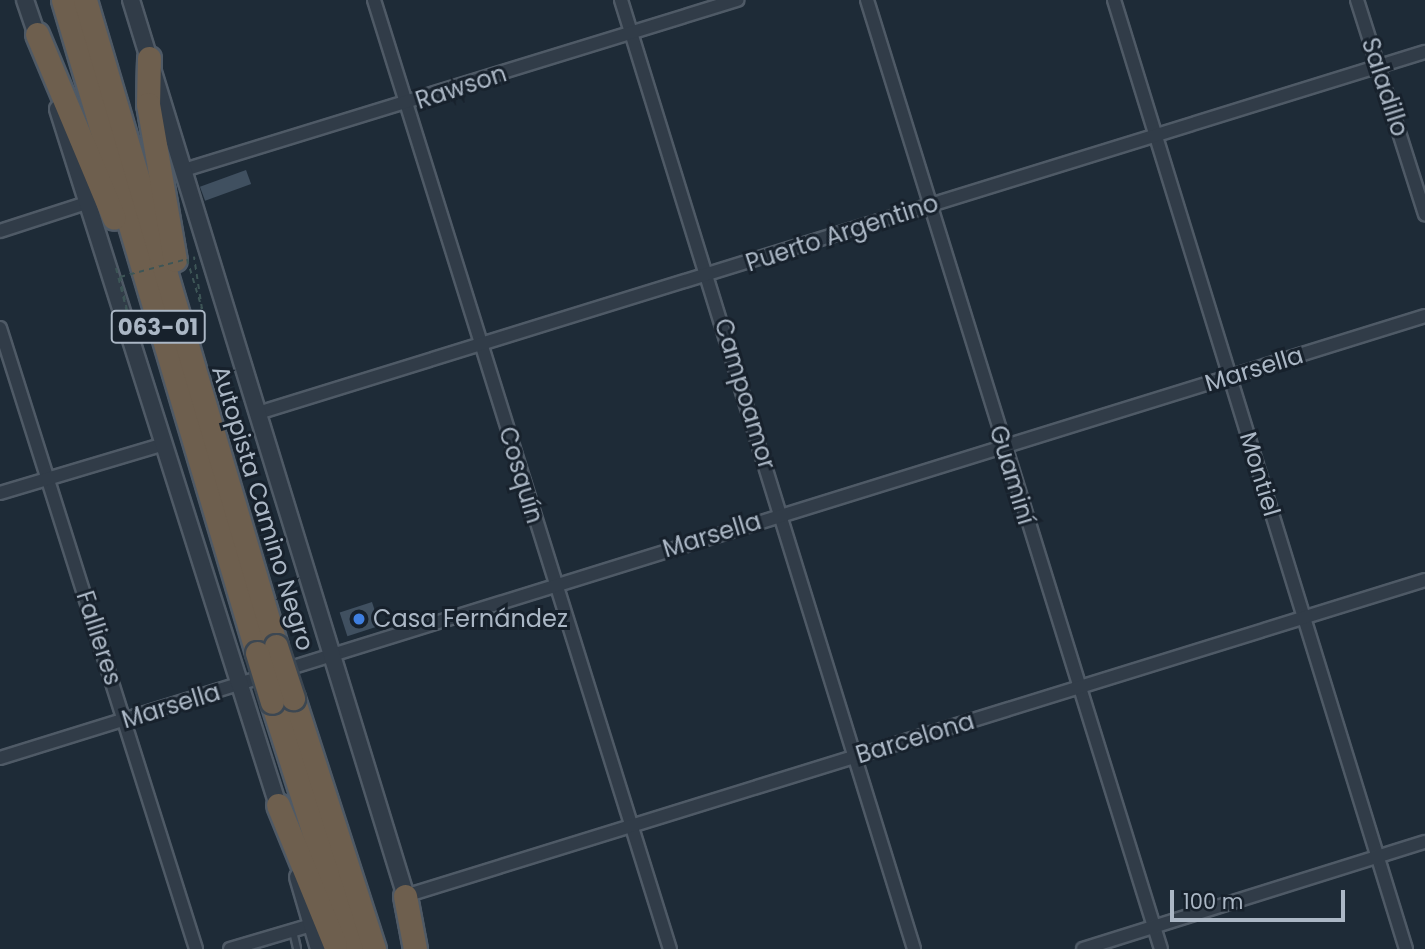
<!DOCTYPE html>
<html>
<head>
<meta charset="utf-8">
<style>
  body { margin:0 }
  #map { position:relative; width:1425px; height:949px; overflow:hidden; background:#1e2b37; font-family:Poppins,sans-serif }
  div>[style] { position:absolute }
  .building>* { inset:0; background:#405060; transform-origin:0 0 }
  .roads { filter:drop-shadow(2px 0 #4f5a66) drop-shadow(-2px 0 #4f5a66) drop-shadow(0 2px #4f5a66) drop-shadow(0 -2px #4f5a66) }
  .service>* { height:6px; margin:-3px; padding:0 3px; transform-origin:3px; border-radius:3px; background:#313c48 }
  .minor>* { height:12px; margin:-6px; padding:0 6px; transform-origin:6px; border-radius:6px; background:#313c48 }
  .tertiary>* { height:16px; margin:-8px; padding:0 8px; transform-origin:8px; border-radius:8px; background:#313c48 }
  .motorway>* { height:23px; margin:-11.5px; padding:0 11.5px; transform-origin:11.5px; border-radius:11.5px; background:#6e5f4e }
  .path-bridge>* { height:2px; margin-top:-1px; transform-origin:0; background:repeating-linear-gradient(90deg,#3d5556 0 5px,transparent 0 10px) }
  .bridges { filter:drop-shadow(2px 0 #3c4752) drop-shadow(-2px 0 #3c4752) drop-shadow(0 2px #3c4752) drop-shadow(0 -2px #3c4752) }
  .motorway-bridge>* { height:23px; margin:-11.5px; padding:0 11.5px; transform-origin:11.5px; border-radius:11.5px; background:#6e5f4e }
  .dots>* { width:19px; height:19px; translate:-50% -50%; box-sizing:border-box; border:4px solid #17212c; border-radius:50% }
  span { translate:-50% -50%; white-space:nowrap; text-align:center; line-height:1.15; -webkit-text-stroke:6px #17212c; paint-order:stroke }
  .shield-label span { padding:2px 5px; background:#17212c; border:2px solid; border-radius:5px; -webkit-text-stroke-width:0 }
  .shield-label { font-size:23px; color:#abb7c5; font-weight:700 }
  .street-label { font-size:24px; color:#abb7c5 }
  .poi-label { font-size:24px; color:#abb7c5 }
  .left { translate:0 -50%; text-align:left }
  .scale { position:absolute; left:1170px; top:890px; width:175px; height:32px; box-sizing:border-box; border:4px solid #abb7c5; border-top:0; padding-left:9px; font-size:21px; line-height:24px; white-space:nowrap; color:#abb7c5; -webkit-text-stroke:5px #17212c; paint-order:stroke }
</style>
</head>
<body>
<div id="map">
  <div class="building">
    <i style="left:246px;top:170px;width:15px;height:49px;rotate:70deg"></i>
    <i style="left:372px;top:602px;width:25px;height:34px;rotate:72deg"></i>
  </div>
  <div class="roads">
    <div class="service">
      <i style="left:293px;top:931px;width:18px;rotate:77deg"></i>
    </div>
    <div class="minor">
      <i style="left:374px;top:0;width:994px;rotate:72.68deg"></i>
      <i style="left:621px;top:0;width:993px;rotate:72.84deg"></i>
      <i style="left:867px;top:0;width:993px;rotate:72.79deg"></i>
      <i style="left:1114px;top:0;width:993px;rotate:72.9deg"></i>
      <i style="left:1357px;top:0;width:225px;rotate:72.4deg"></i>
      <i style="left:184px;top:170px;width:579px;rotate:-17.09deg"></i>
      <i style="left:0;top:231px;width:90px;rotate:-18deg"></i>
      <i style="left:0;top:328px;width:651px;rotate:72.48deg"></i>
      <i style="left:258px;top:413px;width:1222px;rotate:-17.19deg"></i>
      <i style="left:0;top:493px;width:168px;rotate:-16.6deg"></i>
      <i style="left:0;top:758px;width:1492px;rotate:-17.23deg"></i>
      <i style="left:405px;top:896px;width:1068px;rotate:-17.21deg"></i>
      <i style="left:230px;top:949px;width:84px;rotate:-16.5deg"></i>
      <i style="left:1083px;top:949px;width:358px;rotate:-17.4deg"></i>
    </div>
    <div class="tertiary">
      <i style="left:25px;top:0;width:46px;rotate:71.2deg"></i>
      <i style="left:131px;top:0;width:945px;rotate:72.95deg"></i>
      <i style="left:58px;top:109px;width:740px;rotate:72.47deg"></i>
      <i style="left:298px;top:877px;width:75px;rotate:73.7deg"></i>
    </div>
    <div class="motorway">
      <i style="left:63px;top:0;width:681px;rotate:73.45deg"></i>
      <i style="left:85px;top:0;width:674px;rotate:73.53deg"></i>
      <i style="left:37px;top:34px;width:199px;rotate:67.3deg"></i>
      <i style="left:149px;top:58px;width:46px;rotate:91.2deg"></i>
      <i style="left:148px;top:104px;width:158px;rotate:80.2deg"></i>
      <i style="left:293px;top:698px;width:264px;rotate:72.1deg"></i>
      <i style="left:272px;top:702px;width:259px;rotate:72.3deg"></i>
      <i style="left:278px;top:805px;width:151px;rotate:67.8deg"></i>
      <i style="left:405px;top:896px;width:54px;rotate:79.3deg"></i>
    </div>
  </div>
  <div class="path-bridge">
    <i style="left:116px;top:268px;width:54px;rotate:76deg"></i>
    <i style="left:129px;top:320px;width:44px;rotate:-101.8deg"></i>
    <i style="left:120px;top:277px;width:69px;rotate:-15deg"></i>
    <i style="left:187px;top:259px;width:52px;rotate:73.3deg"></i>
    <i style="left:202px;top:309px;width:53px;rotate:-98.7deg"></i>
  </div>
  <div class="bridges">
    <div class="motorway-bridge">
      <i style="left:276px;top:646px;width:55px;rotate:71.9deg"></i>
      <i style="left:257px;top:653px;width:51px;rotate:73deg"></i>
    </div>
  </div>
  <div class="dots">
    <i style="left:359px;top:619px;background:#3f7fe0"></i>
  </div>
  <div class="shield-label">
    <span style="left:158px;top:327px">063-01</span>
  </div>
  <div class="street-label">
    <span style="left:461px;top:87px;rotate:-18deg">Rawson</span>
    <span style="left:1385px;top:87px;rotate:72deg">Saladillo</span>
    <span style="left:842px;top:233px;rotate:-18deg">Puerto Argentino</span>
    <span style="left:1254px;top:369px;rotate:-17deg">Marsella</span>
    <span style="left:745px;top:394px;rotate:73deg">Campoamor</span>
    <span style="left:1260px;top:474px;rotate:73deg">Montiel</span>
    <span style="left:521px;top:475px;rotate:73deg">Cosquín</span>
    <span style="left:1012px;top:475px;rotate:73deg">Guaminí</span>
    <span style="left:263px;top:508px;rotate:73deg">Autopista Camino Negro</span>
    <span style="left:712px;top:535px;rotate:-17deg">Marsella</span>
    <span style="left:99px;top:638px;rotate:72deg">Fallieres</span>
    <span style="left:171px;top:706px;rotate:-17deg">Marsella</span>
    <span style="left:915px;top:738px;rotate:-17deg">Barcelona</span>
  </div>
  <div class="poi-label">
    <span class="left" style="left:373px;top:619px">Casa Fernández</span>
  </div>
  <div class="scale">100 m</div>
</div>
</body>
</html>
